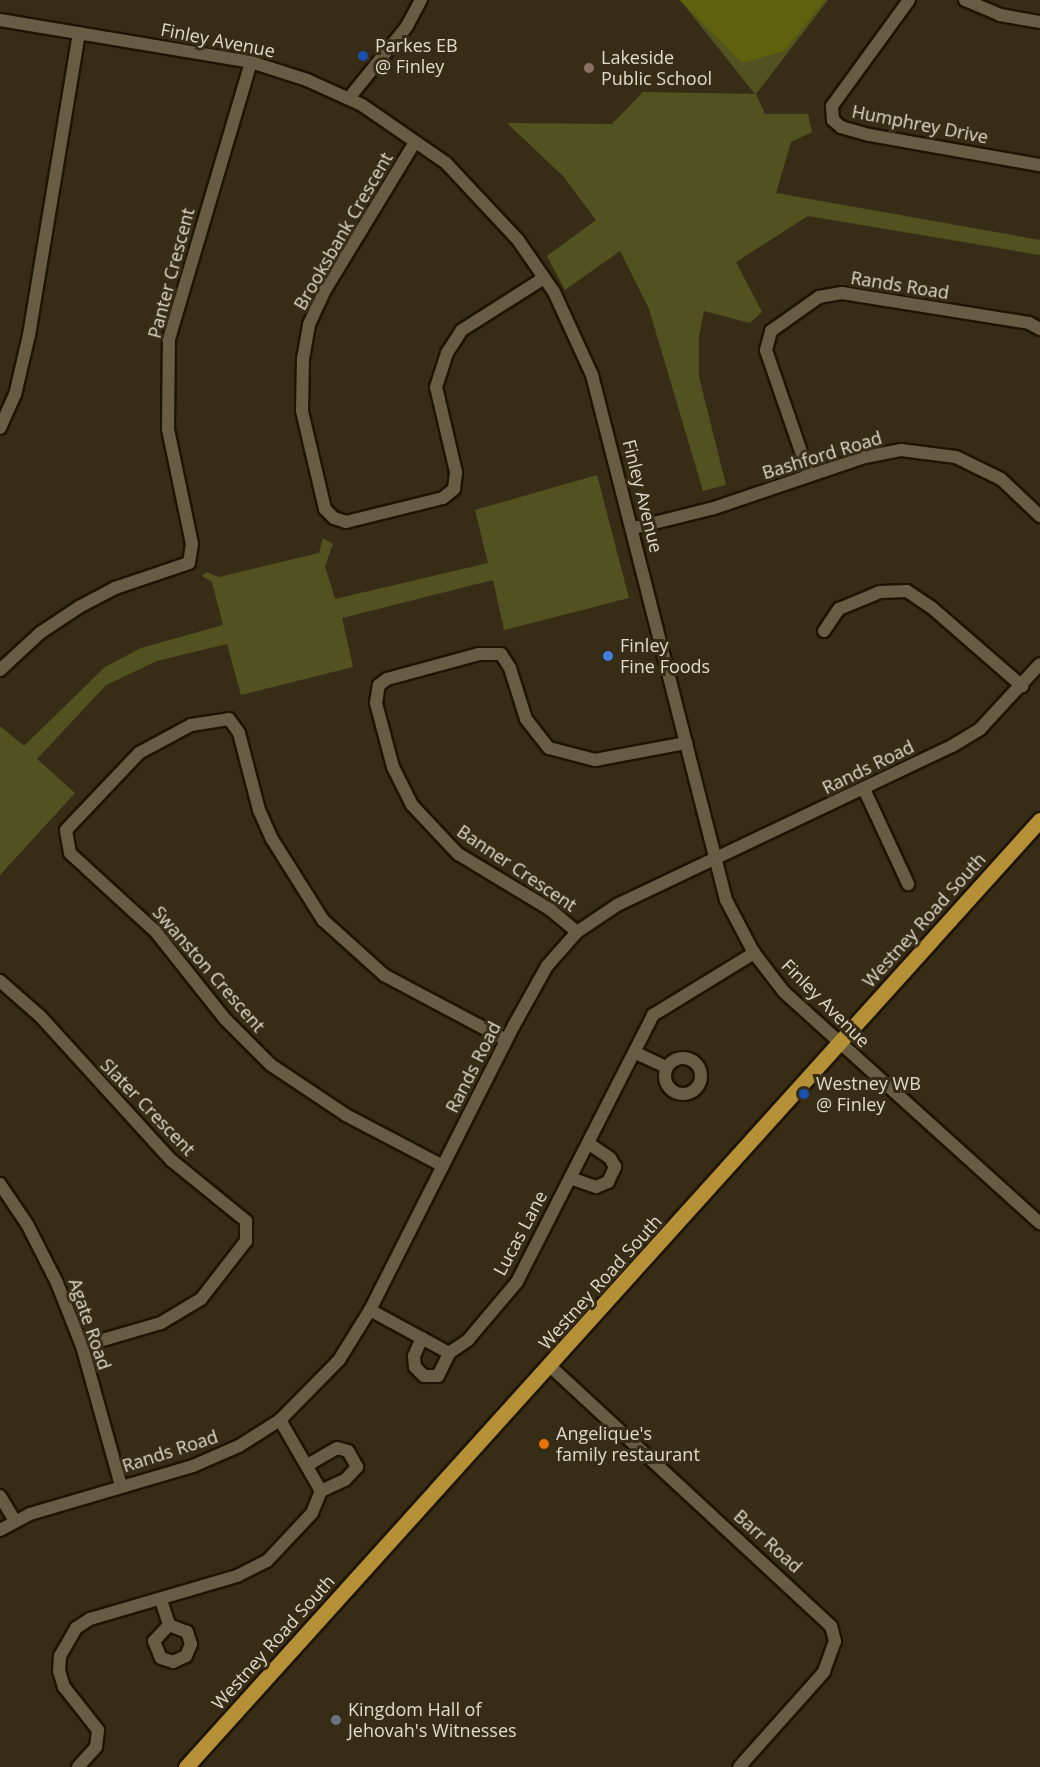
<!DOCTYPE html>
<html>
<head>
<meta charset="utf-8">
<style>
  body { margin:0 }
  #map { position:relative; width:1040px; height:1767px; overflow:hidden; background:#372d16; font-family:"Open Sans",sans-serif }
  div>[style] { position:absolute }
  .green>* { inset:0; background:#515220 }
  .forest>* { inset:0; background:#60610c }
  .roads { filter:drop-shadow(2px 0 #1e1501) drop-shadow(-2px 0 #1e1501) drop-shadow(0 2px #1e1501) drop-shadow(0 -2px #1e1501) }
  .minor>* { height:12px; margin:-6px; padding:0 6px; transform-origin:6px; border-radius:6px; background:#685d44 }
  .minor>.ring { margin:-6px; padding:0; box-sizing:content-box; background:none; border:12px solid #685d44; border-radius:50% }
  .major>* { height:15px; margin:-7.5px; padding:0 7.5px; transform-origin:7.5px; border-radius:7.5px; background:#b59037 }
  .dots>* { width:16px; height:16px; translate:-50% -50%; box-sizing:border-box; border:3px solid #372d16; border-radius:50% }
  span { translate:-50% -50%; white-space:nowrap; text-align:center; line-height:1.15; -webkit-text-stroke:6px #372d16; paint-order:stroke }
  .street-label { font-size:18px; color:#e0dacc }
  .poi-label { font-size:18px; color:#e0dacc }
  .left { translate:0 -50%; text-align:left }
</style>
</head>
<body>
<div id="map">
  <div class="green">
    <i style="clip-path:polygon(680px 0,828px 0,756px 94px,765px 114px,808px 114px,812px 132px,791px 142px,776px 193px,1040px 240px,1040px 255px,808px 216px,736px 262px,762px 312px,750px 323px,704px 311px,699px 336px,699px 377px,726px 485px,703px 491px,649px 309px,620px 251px,565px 290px,547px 256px,596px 220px,563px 176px,507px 123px,612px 124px,643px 92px,755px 94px)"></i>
    <i style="clip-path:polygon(597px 475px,629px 598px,504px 630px,493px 580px,342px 618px,353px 667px,241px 695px,227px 644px,157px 661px,106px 685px,37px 759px,75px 793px,0 875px,0 726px,24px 746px,105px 667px,141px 648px,223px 625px,212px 582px,202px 576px,206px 572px,219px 577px,319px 553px,323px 538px,333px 544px,325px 566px,335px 599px,488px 563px,475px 510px)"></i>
  </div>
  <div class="forest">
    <i style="clip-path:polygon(680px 0,825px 0,784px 51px,742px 63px)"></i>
  </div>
  <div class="roads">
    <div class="minor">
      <i style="left:909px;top:0;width:131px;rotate:126deg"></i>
      <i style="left:832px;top:106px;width:14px;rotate:86deg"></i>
      <i style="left:833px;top:120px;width:11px;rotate:41deg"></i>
      <i style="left:841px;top:127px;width:29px;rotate:16deg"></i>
      <i style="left:869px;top:135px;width:174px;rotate:10deg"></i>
      <i style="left:965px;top:0;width:38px;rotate:23deg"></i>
      <i style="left:1000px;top:15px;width:41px;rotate:9.9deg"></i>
      <i style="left:0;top:20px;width:254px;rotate:9.5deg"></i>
      <i style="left:251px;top:62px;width:59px;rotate:17.8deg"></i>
      <i style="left:307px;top:80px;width:60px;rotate:24.4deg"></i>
      <i style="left:362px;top:105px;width:102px;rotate:34.6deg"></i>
      <i style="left:446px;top:163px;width:105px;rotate:46.9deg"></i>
      <i style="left:518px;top:240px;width:63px;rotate:55.3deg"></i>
      <i style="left:554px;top:292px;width:91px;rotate:65.4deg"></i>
      <i style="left:592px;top:375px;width:542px;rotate:75.68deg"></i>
      <i style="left:726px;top:900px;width:60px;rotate:62.2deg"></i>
      <i style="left:754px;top:953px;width:49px;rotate:52.4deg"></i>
      <i style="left:784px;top:992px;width:345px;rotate:42.1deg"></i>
      <i style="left:349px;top:98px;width:92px;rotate:-51.1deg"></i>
      <i style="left:407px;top:26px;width:30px;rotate:-62deg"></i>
      <i style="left:415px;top:142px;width:173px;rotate:121.3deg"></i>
      <i style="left:325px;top:290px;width:38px;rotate:115deg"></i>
      <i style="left:309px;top:325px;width:34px;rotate:100deg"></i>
      <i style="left:303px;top:358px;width:53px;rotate:91.1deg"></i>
      <i style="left:302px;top:411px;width:101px;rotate:76.8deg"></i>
      <i style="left:325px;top:509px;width:13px;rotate:45deg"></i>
      <i style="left:334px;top:518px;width:13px;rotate:18deg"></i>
      <i style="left:346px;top:522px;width:100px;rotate:-13.9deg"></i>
      <i style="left:443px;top:498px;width:14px;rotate:-39deg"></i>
      <i style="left:454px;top:489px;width:17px;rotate:-83deg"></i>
      <i style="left:456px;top:472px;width:87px;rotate:-103.2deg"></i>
      <i style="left:436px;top:387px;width:36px;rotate:-72deg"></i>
      <i style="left:447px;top:353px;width:27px;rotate:-57deg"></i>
      <i style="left:462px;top:330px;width:97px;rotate:-32.4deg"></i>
      <i style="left:0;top:428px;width:36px;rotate:-66deg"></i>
      <i style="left:15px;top:395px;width:62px;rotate:-76.9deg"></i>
      <i style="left:29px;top:335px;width:306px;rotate:-80.6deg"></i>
      <i style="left:809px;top:475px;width:132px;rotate:-109deg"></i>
      <i style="left:766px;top:350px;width:20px;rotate:-75deg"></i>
      <i style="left:771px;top:331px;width:59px;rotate:-35.3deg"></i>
      <i style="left:819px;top:297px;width:23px;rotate:-10deg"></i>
      <i style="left:842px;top:293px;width:189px;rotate:9.1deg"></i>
      <i style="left:1029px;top:323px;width:13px;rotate:29deg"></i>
      <i style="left:634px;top:528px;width:82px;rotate:-14deg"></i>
      <i style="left:714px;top:508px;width:159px;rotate:-18.7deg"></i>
      <i style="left:865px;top:457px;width:37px;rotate:-11deg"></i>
      <i style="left:901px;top:450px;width:55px;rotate:7.3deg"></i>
      <i style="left:956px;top:457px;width:50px;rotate:26.1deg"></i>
      <i style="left:1001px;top:479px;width:54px;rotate:43.5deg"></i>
      <i style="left:824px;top:631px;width:27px;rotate:-56deg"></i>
      <i style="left:839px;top:609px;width:44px;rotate:-22.5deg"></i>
      <i style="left:880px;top:592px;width:27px;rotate:-2deg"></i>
      <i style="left:907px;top:591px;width:29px;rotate:34deg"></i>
      <i style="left:931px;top:607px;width:121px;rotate:41deg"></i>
      <i style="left:0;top:670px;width:54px;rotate:-42.8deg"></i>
      <i style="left:40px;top:633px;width:47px;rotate:-33.7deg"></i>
      <i style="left:79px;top:607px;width:41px;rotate:-27.8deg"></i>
      <i style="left:115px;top:588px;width:78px;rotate:-18.7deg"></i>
      <i style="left:189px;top:563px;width:19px;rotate:-81deg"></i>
      <i style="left:192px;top:544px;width:117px;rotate:-101.8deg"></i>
      <i style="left:168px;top:429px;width:90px;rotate:-89.4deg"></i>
      <i style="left:169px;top:339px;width:289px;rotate:-73.5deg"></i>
      <i style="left:864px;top:789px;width:105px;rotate:65.1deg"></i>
      <i style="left:577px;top:932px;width:34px;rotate:-140deg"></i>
      <i style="left:551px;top:910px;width:109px;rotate:-148.9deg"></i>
      <i style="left:458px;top:854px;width:67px;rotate:-133.2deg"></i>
      <i style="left:412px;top:805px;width:42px;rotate:-116.6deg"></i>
      <i style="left:393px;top:767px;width:66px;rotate:-104.9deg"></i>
      <i style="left:376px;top:703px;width:18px;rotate:-81deg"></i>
      <i style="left:379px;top:685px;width:10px;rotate:-37deg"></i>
      <i style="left:387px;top:679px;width:95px;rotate:-15.2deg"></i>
      <i style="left:479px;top:654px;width:22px"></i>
      <i style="left:501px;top:654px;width:17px;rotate:57deg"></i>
      <i style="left:510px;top:668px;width:53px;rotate:72.6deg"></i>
      <i style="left:526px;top:719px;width:37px;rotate:52deg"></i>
      <i style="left:549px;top:748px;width:48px;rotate:14.6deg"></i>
      <i style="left:595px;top:760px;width:93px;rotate:-10.6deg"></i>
      <i style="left:0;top:981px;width:53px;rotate:41.2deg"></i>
      <i style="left:40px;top:1016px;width:195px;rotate:47.7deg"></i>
      <i style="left:171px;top:1160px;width:97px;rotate:39.1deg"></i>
      <i style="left:246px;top:1221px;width:20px;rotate:90deg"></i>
      <i style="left:246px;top:1241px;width:73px;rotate:127.8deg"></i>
      <i style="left:201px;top:1299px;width:47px;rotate:149deg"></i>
      <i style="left:161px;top:1323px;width:82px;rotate:163.8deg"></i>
      <i style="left:636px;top:1053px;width:31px;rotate:25deg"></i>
      <i class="ring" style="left:665px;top:1058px;width:24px;height:24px"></i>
      <i style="left:443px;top:1166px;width:110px;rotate:-152.3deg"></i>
      <i style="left:346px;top:1115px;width:90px;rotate:-146.3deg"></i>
      <i style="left:271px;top:1065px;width:65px;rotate:-135deg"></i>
      <i style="left:225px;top:1019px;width:112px;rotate:-128.5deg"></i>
      <i style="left:155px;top:931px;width:115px;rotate:-137.5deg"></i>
      <i style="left:70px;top:853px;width:23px;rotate:-100deg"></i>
      <i style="left:66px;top:830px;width:106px;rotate:-46.5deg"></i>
      <i style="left:139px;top:753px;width:59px;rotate:-28.3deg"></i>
      <i style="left:191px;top:725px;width:38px;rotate:-9deg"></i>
      <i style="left:229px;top:719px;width:17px;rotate:54deg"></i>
      <i style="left:239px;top:733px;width:80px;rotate:75.4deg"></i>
      <i style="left:259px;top:810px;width:32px;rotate:66deg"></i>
      <i style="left:272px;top:839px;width:96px;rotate:57.8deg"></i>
      <i style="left:323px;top:920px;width:82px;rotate:42deg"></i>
      <i style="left:384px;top:975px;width:138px;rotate:28deg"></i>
      <i style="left:570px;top:1178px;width:28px;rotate:19deg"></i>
      <i style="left:596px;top:1187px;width:13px;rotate:-23deg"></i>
      <i style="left:608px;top:1182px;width:17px;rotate:-65deg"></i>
      <i style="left:615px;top:1167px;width:10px;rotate:-119deg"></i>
      <i style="left:610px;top:1158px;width:25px;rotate:-146deg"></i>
      <i style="left:0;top:1184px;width:48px;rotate:56deg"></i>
      <i style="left:27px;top:1224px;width:66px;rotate:63deg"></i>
      <i style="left:57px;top:1283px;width:68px;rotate:68.4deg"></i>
      <i style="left:82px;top:1346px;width:145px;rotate:74.4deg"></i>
      <i style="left:370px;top:1310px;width:90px;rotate:28.6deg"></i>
      <i style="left:422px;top:1338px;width:20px;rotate:114deg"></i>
      <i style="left:414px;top:1356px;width:11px;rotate:85deg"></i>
      <i style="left:415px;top:1367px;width:13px;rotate:45deg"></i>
      <i style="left:424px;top:1376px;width:14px"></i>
      <i style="left:438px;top:1376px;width:25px;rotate:-64deg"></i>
      <i style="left:449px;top:1353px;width:23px;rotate:-34deg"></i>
      <i style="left:468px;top:1340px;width:76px;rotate:-49.8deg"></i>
      <i style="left:517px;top:1282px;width:300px;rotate:-63deg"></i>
      <i style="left:653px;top:1015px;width:119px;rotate:-31.5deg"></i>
      <i style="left:550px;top:1366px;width:383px;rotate:42.8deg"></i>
      <i style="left:831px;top:1626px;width:16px;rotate:75deg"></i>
      <i style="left:835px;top:1641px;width:33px;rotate:110deg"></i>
      <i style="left:824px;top:1672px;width:127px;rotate:131.8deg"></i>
      <i style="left:280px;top:1420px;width:82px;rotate:60deg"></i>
      <i style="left:0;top:1496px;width:29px;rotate:59deg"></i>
      <i style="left:0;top:1530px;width:34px;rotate:-28deg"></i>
      <i style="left:30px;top:1514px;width:170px;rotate:-16.4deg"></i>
      <i style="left:193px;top:1466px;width:50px;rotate:-23.5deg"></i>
      <i style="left:239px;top:1446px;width:49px;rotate:-32.4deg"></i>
      <i style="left:280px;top:1420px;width:84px;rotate:-45.5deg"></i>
      <i style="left:339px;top:1360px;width:59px;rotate:-58.2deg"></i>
      <i style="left:370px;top:1310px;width:317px;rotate:-63.2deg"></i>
      <i style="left:513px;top:1027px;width:70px;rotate:-60.9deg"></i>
      <i style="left:547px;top:966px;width:45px;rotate:-48.6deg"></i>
      <i style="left:577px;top:932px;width:48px;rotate:-34deg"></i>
      <i style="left:617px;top:905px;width:371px;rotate:-25.4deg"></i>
      <i style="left:952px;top:746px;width:33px;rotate:-31deg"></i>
      <i style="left:980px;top:729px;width:88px;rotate:-47.3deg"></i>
      <i style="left:161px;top:1600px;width:26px;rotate:72deg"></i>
      <i style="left:169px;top:1625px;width:22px;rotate:133deg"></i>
      <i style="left:154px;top:1641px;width:18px;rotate:68deg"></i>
      <i style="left:161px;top:1658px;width:13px;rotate:18deg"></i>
      <i style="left:173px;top:1662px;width:14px;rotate:-25deg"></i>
      <i style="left:186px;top:1656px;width:13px;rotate:-67deg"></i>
      <i style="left:191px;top:1644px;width:13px;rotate:-108deg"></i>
      <i style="left:187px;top:1632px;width:19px;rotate:-159deg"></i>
      <i style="left:78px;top:1767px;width:27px;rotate:-48deg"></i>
      <i style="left:96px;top:1747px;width:17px;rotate:-83deg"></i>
      <i style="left:98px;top:1730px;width:55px;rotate:-128.3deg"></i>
      <i style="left:64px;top:1687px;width:17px;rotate:-107deg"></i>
      <i style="left:59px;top:1671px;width:15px;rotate:-86deg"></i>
      <i style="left:60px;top:1656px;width:32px;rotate:-60deg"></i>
      <i style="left:76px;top:1628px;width:17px;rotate:-33deg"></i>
      <i style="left:90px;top:1619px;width:153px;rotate:-16.3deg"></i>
      <i style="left:237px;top:1576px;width:34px;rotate:-27deg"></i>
      <i style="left:267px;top:1561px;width:66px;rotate:-46.8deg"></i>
      <i style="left:312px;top:1513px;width:24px;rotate:-68deg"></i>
      <i style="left:321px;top:1491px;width:26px;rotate:-25deg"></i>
      <i style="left:345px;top:1480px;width:18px;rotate:-47deg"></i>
      <i style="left:357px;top:1467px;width:18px;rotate:-119deg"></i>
      <i style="left:348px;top:1451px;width:11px;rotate:-165deg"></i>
      <i style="left:337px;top:1448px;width:34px;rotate:150deg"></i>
    </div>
    <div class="major">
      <i style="left:186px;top:1767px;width:1275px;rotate:-47.96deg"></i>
    </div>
  </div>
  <div class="dots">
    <i style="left:363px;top:56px;background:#1a4fb4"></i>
    <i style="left:589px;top:68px;background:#8d6e63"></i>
    <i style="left:608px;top:656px;background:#3f7fe0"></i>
    <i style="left:804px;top:1094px;background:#1a4fb4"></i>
    <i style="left:544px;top:1444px;background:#e8710a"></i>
    <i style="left:336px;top:1720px;background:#6b7280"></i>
  </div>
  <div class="street-label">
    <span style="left:218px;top:40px;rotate:11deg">Finley Avenue</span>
    <span style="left:920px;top:124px;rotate:11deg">Humphrey Drive</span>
    <span style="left:343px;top:231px;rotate:-60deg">Brooksbank Crescent</span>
    <span style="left:171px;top:273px;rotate:-75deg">Panter Crescent</span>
    <span style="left:900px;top:285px;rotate:9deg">Rands Road</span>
    <span style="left:822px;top:455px;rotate:-17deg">Bashford Road</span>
    <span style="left:643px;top:496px;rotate:76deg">Finley Avenue</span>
    <span style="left:868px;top:767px;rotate:-26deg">Rands Road</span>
    <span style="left:517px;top:868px;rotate:34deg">Banner Crescent</span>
    <span style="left:924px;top:920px;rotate:-48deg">Westney Road South</span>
    <span style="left:209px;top:969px;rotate:49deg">Swanston Crescent</span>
    <span style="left:826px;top:1003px;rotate:45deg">Finley Avenue</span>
    <span style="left:473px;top:1067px;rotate:-63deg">Rands Road</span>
    <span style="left:148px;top:1107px;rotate:46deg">Slater Crescent</span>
    <span style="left:520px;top:1233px;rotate:-62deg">Lucas Lane</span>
    <span style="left:600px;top:1282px;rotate:-48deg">Westney Road South</span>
    <span style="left:90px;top:1324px;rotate:71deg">Agate Road</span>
    <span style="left:170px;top:1451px;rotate:-18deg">Rands Road</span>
    <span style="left:768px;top:1541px;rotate:42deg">Barr Road</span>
    <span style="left:273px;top:1642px;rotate:-48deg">Westney Road South</span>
  </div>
  <div class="poi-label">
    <span class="left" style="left:375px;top:56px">Parkes EB<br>@ Finley</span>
    <span class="left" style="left:601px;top:68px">Lakeside<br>Public School</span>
    <span class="left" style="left:620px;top:656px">Finley<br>Fine Foods</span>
    <span class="left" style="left:816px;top:1094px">Westney WB<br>@ Finley</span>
    <span class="left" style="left:556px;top:1444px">Angelique's<br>family restaurant</span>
    <span class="left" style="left:348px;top:1720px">Kingdom Hall of<br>Jehovah's Witnesses</span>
  </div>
</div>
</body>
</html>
